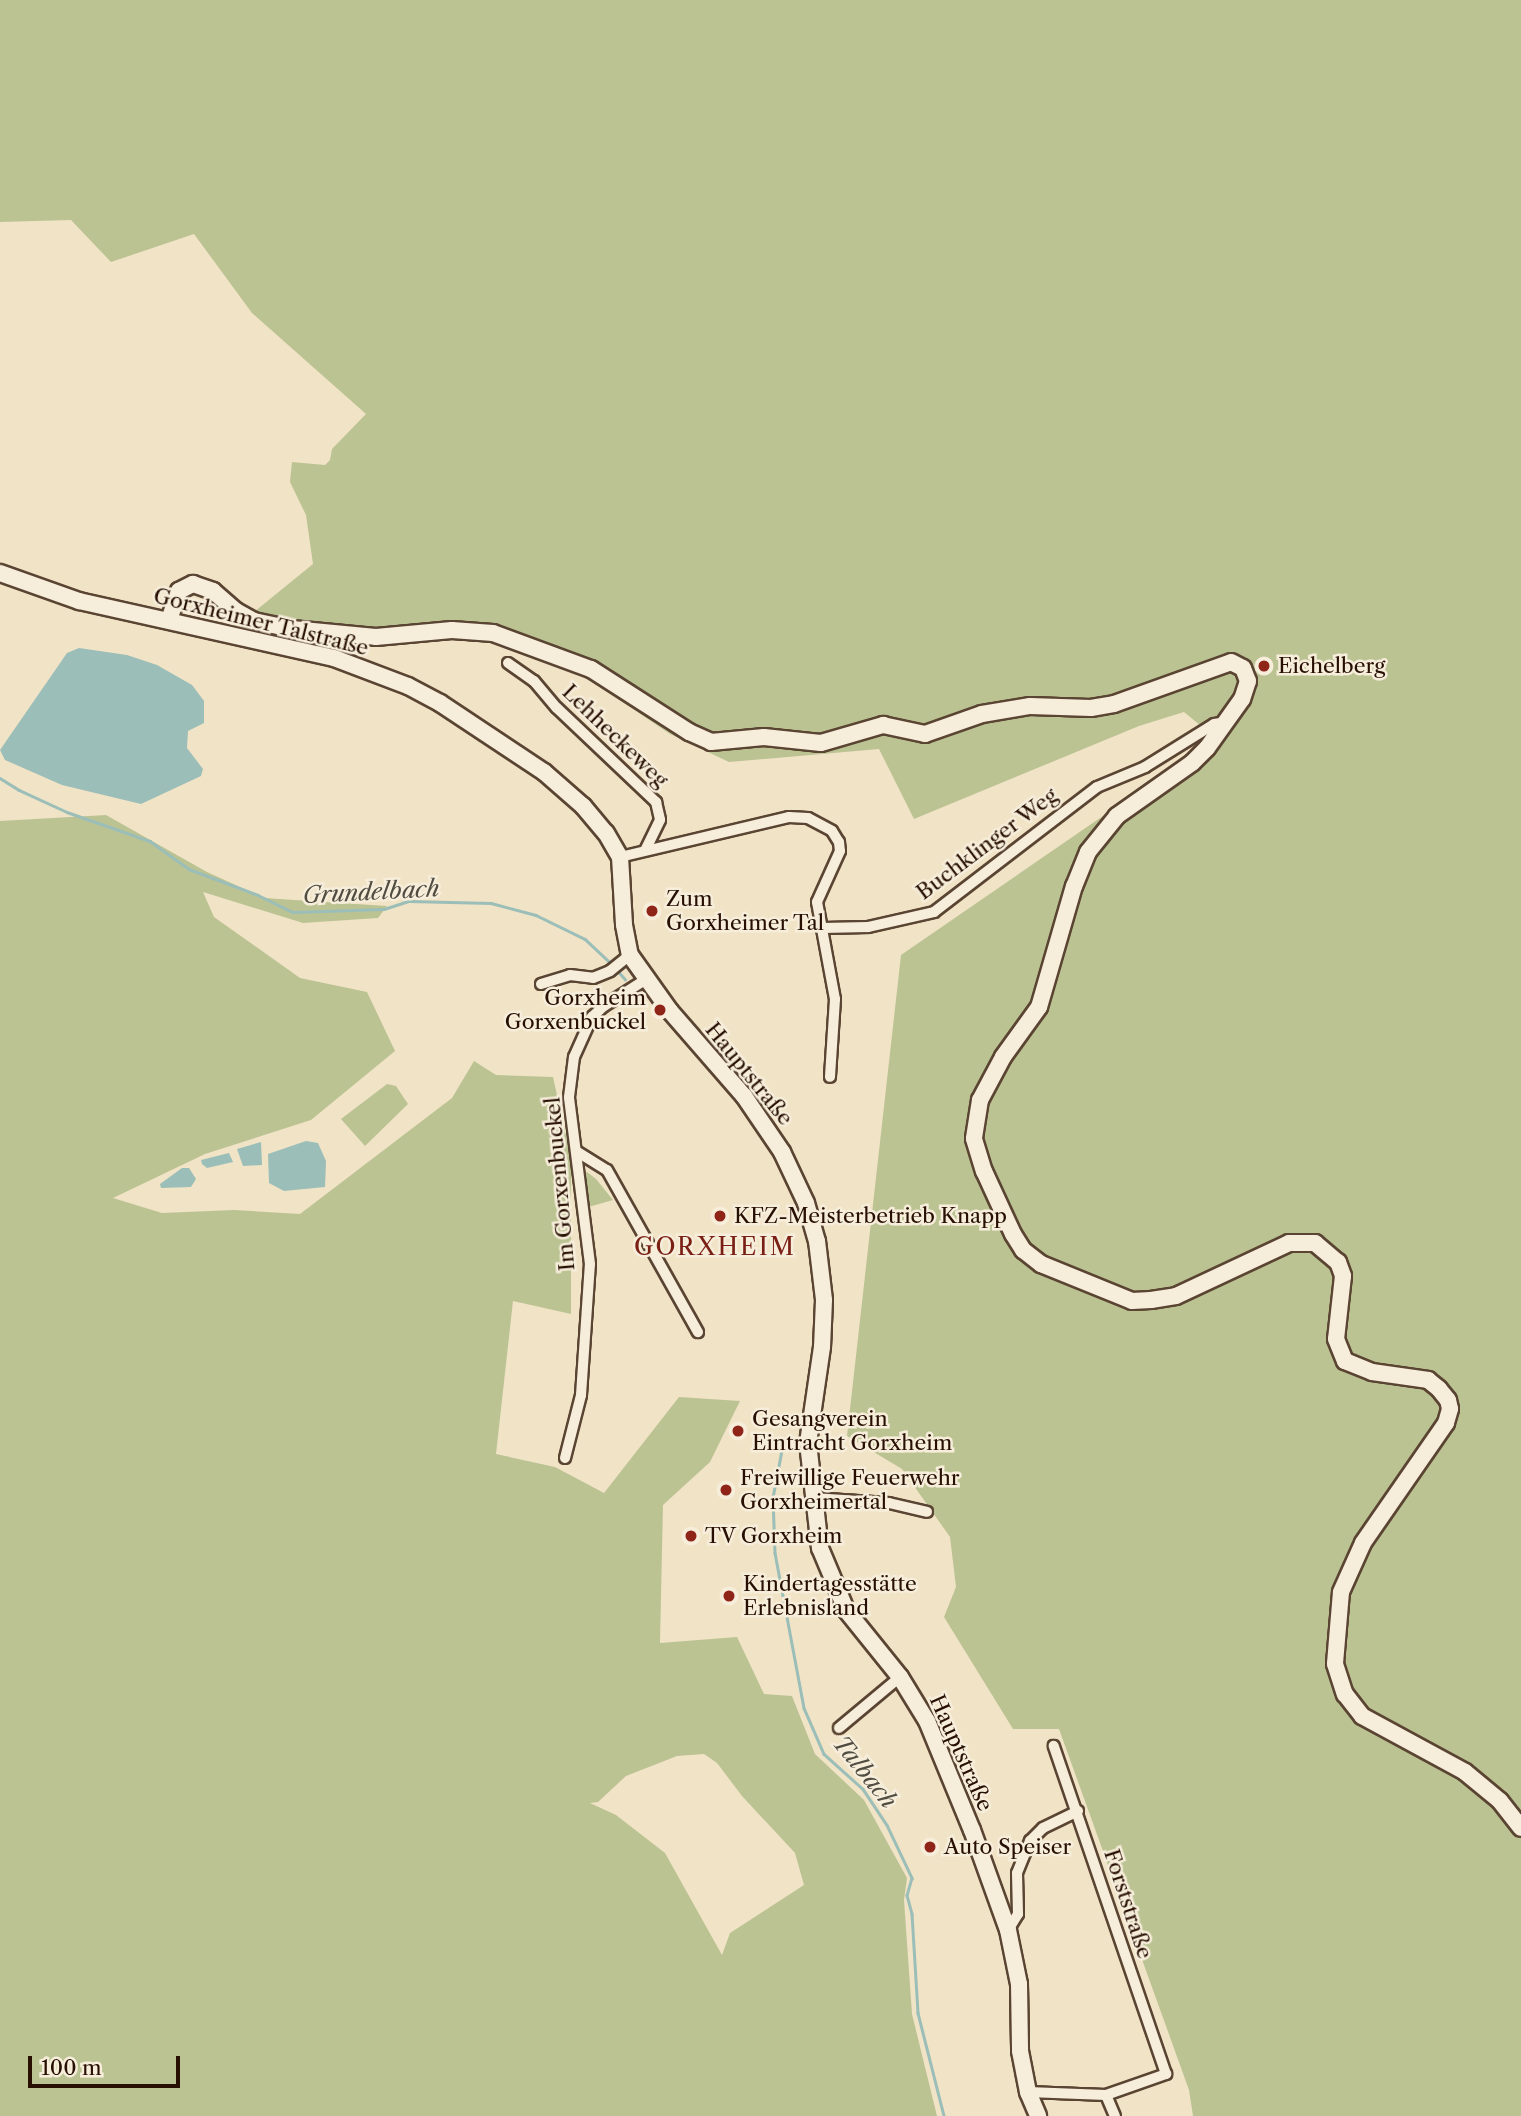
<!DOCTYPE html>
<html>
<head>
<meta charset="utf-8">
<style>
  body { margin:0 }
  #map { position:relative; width:1521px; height:2116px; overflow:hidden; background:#f1e3c6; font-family:"Libre Caslon Text",serif }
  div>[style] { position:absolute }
  .green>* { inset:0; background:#bcc393 }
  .water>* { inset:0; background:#9bbeb8 }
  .stream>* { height:2.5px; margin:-1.25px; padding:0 1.25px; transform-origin:1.25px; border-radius:1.25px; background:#9bbeb8 }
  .roads { filter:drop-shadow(2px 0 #5a4432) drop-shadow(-2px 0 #5a4432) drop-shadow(0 2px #5a4432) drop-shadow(0 -2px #5a4432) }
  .street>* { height:10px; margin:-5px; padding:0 5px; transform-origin:5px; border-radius:5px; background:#f6edda }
  .secondary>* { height:16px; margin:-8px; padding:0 8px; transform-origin:8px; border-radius:8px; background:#f6edda }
  .dots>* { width:19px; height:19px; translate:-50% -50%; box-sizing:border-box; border:4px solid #f6edda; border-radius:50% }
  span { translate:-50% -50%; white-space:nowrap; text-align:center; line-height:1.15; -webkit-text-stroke:5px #f6edda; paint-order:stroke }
  .street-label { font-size:21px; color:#270f01 }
  .poi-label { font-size:21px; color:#270f01 }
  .left { translate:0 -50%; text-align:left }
  .right { translate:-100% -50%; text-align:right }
  .water-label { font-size:23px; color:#504c41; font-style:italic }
  .quarter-label { font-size:24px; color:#7a1f14; letter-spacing:2px }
  .scale { position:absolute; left:28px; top:2056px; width:152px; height:32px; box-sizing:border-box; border:4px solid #270f01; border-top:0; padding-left:9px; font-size:21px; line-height:24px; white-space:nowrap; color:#270f01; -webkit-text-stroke:5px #f6edda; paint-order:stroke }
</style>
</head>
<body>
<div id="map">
  <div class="green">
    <i style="clip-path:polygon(0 0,1521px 0,1521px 2116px,1193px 2116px,1189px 2090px,1059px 1729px,1013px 1729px,944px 1617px,956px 1587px,950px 1537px,902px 1469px,847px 1436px,901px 955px,1164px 774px,1212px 735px,1184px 712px,1139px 726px,914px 819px,879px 749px,729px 762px,670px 734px,572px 668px,523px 648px,475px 636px,432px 639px,369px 633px,254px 612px,313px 564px,306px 515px,290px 482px,292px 462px,325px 465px,330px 460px,332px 449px,366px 414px,252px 313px,194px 234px,111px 262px,71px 220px,0 222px)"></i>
    <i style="clip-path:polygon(evenodd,106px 815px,207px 872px,264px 898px,387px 906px,378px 918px,303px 923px,203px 892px,214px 917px,300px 978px,367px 992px,395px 1051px,311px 1120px,205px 1154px,113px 1198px,162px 1213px,234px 1210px,300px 1214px,452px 1098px,474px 1061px,496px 1075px,553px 1077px,571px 1158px,571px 1314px,513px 1301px,496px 1454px,555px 1467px,604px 1493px,679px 1397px,740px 1401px,710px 1462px,663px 1505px,660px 1643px,737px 1637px,764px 1694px,792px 1696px,815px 1754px,864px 1800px,907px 1878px,904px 1900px,912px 2014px,937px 2116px,0 2116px,0 821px,106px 815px,704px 1754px,717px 1763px,742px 1796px,795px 1853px,804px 1885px,730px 1933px,722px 1955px,665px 1853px,616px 1815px,590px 1803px,598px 1802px,626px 1776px,677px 1756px,704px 1754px)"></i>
    <i style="clip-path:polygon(387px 1084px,396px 1086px,408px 1104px,365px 1146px,341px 1119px)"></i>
    <i style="clip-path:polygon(587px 1172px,596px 1179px,613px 1200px,585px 1208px,582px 1176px)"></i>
  </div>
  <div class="water">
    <i style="clip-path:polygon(79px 648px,127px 655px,157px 665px,192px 685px,204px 701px,204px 723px,188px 731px,187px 748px,203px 769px,201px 776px,141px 804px,62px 785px,5px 760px,0 750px,67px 653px)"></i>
    <i style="clip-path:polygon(306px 1141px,318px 1143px,326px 1161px,325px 1187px,284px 1191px,269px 1183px,268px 1154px)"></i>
    <i style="clip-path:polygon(261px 1142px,262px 1165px,243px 1166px,237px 1149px)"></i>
    <i style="clip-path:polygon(229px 1153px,233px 1162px,207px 1168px,202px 1164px,201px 1160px)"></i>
    <i style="clip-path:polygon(182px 1168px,189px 1168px,196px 1179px,191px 1187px,161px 1188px,160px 1184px)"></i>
  </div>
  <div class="stream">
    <i style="left:0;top:778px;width:22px;rotate:32deg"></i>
    <i style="left:19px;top:790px;width:53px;rotate:24.6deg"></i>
    <i style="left:67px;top:812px;width:88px;rotate:19.3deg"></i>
    <i style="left:150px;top:841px;width:48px;rotate:35.7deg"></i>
    <i style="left:189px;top:869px;width:74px;rotate:20.6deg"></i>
    <i style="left:258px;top:895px;width:39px;rotate:26deg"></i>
    <i style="left:293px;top:912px;width:91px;rotate:-1.9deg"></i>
    <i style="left:384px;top:909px;width:26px;rotate:-18deg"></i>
    <i style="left:409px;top:901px;width:82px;rotate:1.4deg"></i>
    <i style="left:491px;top:903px;width:47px;rotate:14.9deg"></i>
    <i style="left:536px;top:915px;width:55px;rotate:26.1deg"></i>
    <i style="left:585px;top:939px;width:40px;rotate:43deg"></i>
    <i style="left:618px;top:971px;width:11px;rotate:49deg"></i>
    <i style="left:783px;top:1445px;width:54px;rotate:100.7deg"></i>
    <i style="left:773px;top:1498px;width:55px;rotate:87.9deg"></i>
    <i style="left:775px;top:1553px;width:158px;rotate:79.4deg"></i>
    <i style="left:804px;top:1708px;width:50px;rotate:66.5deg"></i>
    <i style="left:824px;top:1754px;width:52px;rotate:41.9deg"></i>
    <i style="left:863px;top:1789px;width:43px;rotate:56.3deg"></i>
    <i style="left:887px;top:1825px;width:59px;rotate:64.7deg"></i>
    <i style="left:912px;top:1878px;width:18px;rotate:106deg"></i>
    <i style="left:907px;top:1895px;width:20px;rotate:75deg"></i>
    <i style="left:912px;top:1914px;width:99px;rotate:86.5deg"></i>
    <i style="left:918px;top:2013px;width:106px;rotate:75.8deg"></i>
  </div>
  <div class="roads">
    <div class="street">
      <i style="left:508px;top:663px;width:32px;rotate:35deg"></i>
      <i style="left:534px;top:681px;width:35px;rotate:50deg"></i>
      <i style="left:557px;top:708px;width:137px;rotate:43.5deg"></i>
      <i style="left:656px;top:802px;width:18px;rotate:77deg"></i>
      <i style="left:660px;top:820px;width:32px;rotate:116deg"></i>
      <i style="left:620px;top:857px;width:174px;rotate:-13.3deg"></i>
      <i style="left:789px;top:817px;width:19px;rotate:3deg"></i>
      <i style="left:808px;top:818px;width:27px;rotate:28deg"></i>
      <i style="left:832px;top:831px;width:13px;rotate:58deg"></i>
      <i style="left:839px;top:842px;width:9px;rotate:84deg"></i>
      <i style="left:840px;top:851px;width:56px;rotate:114.3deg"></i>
      <i style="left:817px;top:902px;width:99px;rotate:79.5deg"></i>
      <i style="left:835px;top:999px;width:78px;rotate:93.7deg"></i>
      <i style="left:823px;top:928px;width:45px;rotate:-1.3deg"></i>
      <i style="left:868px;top:927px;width:68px;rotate:-12.8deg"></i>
      <i style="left:934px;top:912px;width:205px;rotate:-37.5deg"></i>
      <i style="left:1097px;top:787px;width:52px;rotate:-22.6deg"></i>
      <i style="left:1145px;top:767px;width:81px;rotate:-31.9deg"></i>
      <i style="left:1214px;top:724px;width:12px;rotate:-9deg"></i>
      <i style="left:541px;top:984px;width:30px;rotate:-17deg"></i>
      <i style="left:570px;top:975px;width:23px;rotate:7deg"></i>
      <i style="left:593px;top:978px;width:18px;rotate:-22deg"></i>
      <i style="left:610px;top:971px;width:26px;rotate:-39deg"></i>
      <i style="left:576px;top:1151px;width:36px;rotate:32deg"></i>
      <i style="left:607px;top:1170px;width:186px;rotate:60.7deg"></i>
      <i style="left:565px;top:1458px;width:65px;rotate:-75.7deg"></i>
      <i style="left:581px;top:1395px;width:131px;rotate:-86.1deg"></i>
      <i style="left:590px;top:1264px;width:168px;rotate:-97.2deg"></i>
      <i style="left:569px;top:1097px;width:40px;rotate:-82.9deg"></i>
      <i style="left:574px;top:1057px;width:44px;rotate:-65.8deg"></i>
      <i style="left:592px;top:1017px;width:16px;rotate:-43deg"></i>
      <i style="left:604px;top:1006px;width:49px;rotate:-32.4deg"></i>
      <i style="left:813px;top:1498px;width:76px;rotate:3.8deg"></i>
      <i style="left:889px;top:1503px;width:39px;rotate:13deg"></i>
      <i style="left:839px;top:1728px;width:80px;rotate:-39.9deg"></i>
      <i style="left:1008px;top:1930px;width:19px;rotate:-58deg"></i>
      <i style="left:1018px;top:1914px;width:41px;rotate:-91.4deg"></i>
      <i style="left:1017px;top:1873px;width:35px;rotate:-68deg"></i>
      <i style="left:1030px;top:1841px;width:18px;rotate:-45deg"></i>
      <i style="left:1043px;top:1828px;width:39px;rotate:-26deg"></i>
      <i style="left:1028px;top:2092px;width:78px;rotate:2.2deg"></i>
      <i style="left:1106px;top:2095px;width:64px;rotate:-19.3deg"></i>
      <i style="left:1166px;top:2074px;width:347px;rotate:-108.9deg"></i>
      <i style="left:1106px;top:2095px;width:23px;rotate:67deg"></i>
    </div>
    <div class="secondary">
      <i style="left:0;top:573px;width:84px;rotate:19.5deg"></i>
      <i style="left:79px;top:601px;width:261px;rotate:12.6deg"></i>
      <i style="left:334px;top:658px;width:79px;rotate:20.7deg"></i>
      <i style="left:408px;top:686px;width:36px;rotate:28deg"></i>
      <i style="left:440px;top:703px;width:125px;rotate:33.6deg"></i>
      <i style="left:544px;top:772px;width:52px;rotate:41.1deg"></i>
      <i style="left:583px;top:806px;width:35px;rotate:50deg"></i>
      <i style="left:606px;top:833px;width:28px;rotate:60deg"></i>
      <i style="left:620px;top:857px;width:68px;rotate:86.6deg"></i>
      <i style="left:624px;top:925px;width:31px;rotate:79deg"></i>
      <i style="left:630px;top:955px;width:69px;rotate:54.5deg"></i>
      <i style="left:670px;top:1011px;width:113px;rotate:49deg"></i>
      <i style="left:744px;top:1096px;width:68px;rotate:55.8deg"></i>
      <i style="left:782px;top:1152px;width:56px;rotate:64.8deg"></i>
      <i style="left:806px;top:1203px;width:40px;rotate:74deg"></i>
      <i style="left:817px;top:1241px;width:59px;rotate:83.2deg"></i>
      <i style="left:824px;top:1300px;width:47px;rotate:92.4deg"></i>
      <i style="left:822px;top:1347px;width:97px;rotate:98.3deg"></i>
      <i style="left:808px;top:1443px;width:106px;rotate:83.5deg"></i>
      <i style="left:820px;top:1548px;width:67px;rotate:67.2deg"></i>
      <i style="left:846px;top:1610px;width:86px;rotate:51.1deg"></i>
      <i style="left:900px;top:1677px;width:52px;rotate:58.5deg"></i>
      <i style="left:927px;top:1721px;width:118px;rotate:67.6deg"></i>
      <i style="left:972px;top:1830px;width:106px;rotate:70.2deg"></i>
      <i style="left:1008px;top:1930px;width:55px;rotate:78.5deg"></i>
      <i style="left:1019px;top:1984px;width:67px;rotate:89.1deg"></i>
      <i style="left:1020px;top:2051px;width:42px;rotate:79deg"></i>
      <i style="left:1028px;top:2092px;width:26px;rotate:67deg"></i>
      <i style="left:169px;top:620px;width:31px;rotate:-71deg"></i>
      <i style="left:179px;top:591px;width:16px;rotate:-27deg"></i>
      <i style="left:193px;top:584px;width:21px;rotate:19deg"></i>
      <i style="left:213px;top:591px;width:30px;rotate:41deg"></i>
      <i style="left:236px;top:611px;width:21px;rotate:29deg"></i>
      <i style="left:254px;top:621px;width:39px;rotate:12deg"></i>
      <i style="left:292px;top:629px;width:84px;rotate:5.4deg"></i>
      <i style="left:376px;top:637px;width:76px;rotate:-5.3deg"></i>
      <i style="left:452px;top:630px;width:41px;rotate:4.2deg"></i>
      <i style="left:493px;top:633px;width:104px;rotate:20.2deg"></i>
      <i style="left:591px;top:669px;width:117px;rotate:32.7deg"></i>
      <i style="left:689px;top:732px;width:24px;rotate:24deg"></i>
      <i style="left:711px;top:742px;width:53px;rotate:-5.4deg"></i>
      <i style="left:764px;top:737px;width:57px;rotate:6deg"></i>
      <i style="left:821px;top:743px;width:65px;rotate:-16.2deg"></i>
      <i style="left:883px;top:725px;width:43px;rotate:12.1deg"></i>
      <i style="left:925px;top:734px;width:60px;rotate:-19.3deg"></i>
      <i style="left:982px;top:714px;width:49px;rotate:-9.5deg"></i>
      <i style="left:1030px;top:706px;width:61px;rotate:1.9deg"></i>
      <i style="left:1091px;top:708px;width:23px;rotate:-10deg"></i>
      <i style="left:1114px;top:704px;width:124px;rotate:-19.7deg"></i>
      <i style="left:1231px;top:662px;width:13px;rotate:27deg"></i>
      <i style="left:1243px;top:668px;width:14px;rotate:69deg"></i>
      <i style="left:1248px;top:681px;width:19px;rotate:108deg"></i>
      <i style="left:1242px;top:699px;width:60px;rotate:125.5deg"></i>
      <i style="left:1207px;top:748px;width:21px;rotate:135deg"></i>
      <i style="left:1192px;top:763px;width:92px;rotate:144.8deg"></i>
      <i style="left:1117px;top:816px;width:46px;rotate:128.9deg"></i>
      <i style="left:1088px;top:852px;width:37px;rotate:112deg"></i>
      <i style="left:1074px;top:886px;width:126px;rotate:106.1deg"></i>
      <i style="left:1039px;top:1007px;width:62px;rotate:125.8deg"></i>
      <i style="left:1003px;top:1057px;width:49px;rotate:118.1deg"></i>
      <i style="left:980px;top:1100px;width:39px;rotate:99deg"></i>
      <i style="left:974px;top:1139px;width:34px;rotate:73deg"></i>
      <i style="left:984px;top:1171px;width:69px;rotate:65.3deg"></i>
      <i style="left:1013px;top:1234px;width:19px;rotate:58deg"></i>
      <i style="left:1023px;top:1250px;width:23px;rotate:38deg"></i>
      <i style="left:1041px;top:1264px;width:98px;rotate:22.1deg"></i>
      <i style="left:1132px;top:1301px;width:19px;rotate:-3deg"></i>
      <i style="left:1151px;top:1300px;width:25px;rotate:-9deg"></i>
      <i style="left:1176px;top:1296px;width:125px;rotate:-25.1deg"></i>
      <i style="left:1289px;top:1243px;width:26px"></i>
      <i style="left:1315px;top:1243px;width:30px;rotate:40deg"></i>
      <i style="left:1338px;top:1262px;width:15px;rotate:70deg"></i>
      <i style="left:1343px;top:1276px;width:63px;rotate:96.3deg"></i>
      <i style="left:1336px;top:1339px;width:24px;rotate:68deg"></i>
      <i style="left:1345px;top:1361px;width:29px;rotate:22deg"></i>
      <i style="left:1372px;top:1372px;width:57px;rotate:8.1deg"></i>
      <i style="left:1428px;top:1380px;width:14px;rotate:39deg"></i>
      <i style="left:1439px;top:1389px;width:14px;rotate:51deg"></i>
      <i style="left:1448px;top:1400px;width:9px;rotate:77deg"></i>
      <i style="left:1450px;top:1409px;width:15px;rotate:106deg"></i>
      <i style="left:1446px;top:1423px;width:146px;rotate:124.7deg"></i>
      <i style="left:1363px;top:1543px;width:54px;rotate:114.2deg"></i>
      <i style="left:1341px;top:1592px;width:72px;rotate:94.8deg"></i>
      <i style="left:1335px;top:1664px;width:32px;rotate:72deg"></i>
      <i style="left:1345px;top:1694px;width:28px;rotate:52deg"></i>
      <i style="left:1362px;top:1716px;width:117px;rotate:28.5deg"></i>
      <i style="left:1465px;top:1772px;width:45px;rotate:39.6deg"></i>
      <i style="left:1500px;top:1801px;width:34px;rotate:52deg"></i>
    </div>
  </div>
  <div class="dots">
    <i style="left:1264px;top:666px;background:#8f2418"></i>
    <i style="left:652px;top:911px;background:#8f2418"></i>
    <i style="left:660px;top:1010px;background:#8f2418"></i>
    <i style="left:720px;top:1216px;background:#8f2418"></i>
    <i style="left:738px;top:1431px;background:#8f2418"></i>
    <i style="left:726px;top:1490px;background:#8f2418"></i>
    <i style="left:691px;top:1536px;background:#8f2418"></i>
    <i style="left:729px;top:1596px;background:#8f2418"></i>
    <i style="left:930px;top:1847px;background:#8f2418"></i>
  </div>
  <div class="street-label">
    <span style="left:261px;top:622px;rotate:14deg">Gorxheimer Talstraße</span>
    <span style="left:615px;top:736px;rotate:44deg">Lehheckeweg</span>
    <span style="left:987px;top:844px;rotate:-37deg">Buchklinger Weg</span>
    <span style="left:749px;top:1074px;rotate:51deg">Hauptstraße</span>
    <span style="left:560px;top:1184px;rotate:-95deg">Im Gorxenbuckel</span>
    <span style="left:961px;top:1753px;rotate:66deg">Hauptstraße</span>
    <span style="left:1128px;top:1904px;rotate:72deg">Forststraße</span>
  </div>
  <div class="poi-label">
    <span class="left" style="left:1278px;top:666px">Eichelberg</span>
    <span class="left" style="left:666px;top:911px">Zum<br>Gorxheimer Tal</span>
    <span class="right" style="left:646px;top:1010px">Gorxheim<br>Gorxenbuckel</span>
    <span class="left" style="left:734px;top:1216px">KFZ-Meisterbetrieb Knapp</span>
    <span class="left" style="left:752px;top:1431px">Gesangverein<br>Eintracht Gorxheim</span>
    <span class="left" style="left:740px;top:1490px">Freiwillige Feuerwehr<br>Gorxheimertal</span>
    <span class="left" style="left:705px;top:1536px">TV Gorxheim</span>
    <span class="left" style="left:743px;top:1596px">Kindertagesstätte<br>Erlebnisland</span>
    <span class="left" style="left:944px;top:1847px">Auto Speiser</span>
  </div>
  <div class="water-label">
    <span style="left:371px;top:892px;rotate:-3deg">Grundelbach</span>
    <span style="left:865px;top:1772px;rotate:51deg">Talbach</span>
  </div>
  <div class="quarter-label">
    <span style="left:715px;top:1247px">GORXHEIM</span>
  </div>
  <div class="scale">100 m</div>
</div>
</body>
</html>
